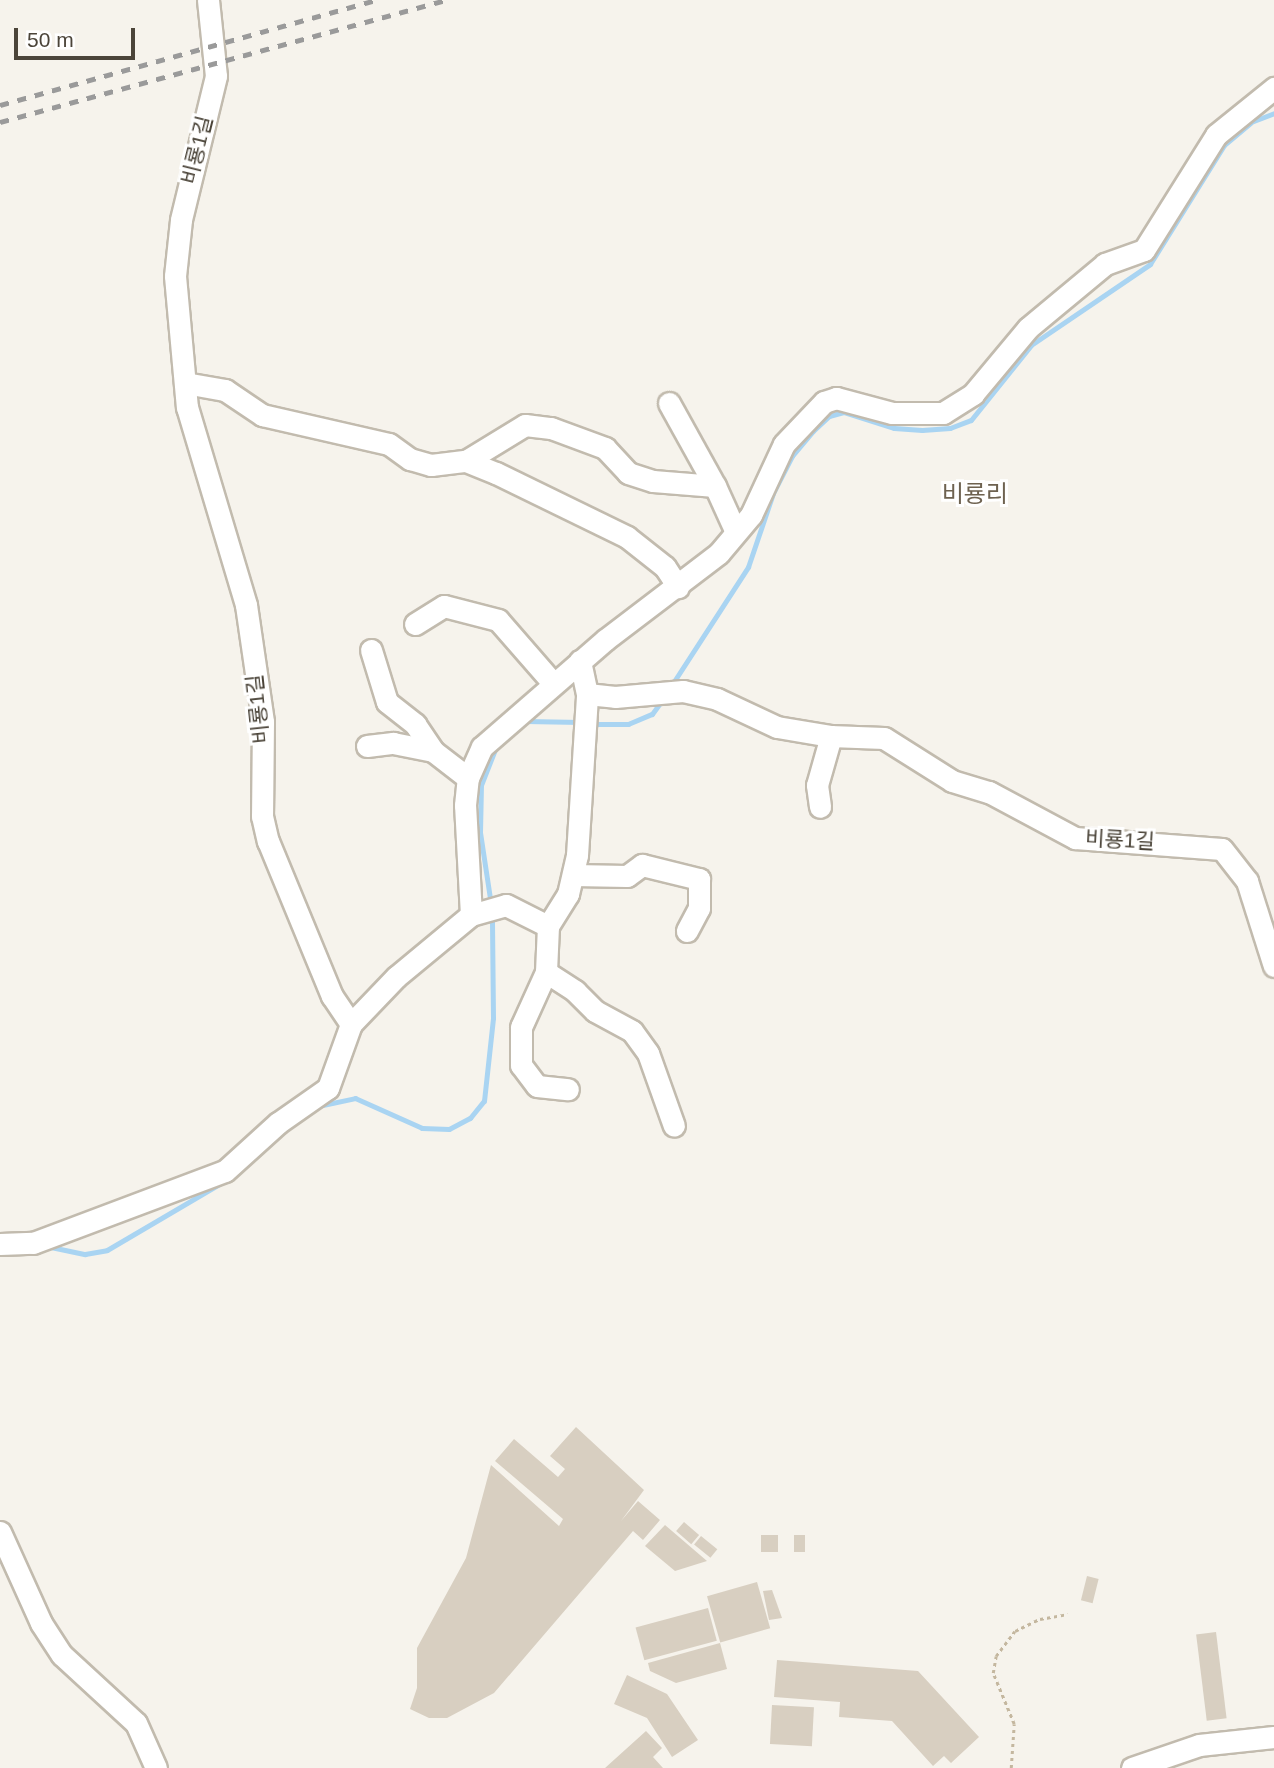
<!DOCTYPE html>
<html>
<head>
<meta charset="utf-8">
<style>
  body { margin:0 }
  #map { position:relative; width:1274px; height:1768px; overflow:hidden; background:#f6f3ec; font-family:Arial,"Noto Sans KR",sans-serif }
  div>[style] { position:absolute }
  .stream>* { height:5px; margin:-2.5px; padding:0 2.5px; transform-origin:2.5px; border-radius:2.5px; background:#a9d4f2 }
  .building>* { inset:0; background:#d8cfc1; transform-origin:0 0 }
  .path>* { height:2.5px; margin-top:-1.25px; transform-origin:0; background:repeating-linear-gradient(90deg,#c4b79f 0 3.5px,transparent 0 7px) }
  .roads { filter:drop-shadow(2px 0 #c2bbae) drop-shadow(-2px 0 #c2bbae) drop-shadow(0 2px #c2bbae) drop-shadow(0 -2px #c2bbae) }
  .minor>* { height:21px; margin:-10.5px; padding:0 10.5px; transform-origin:10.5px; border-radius:10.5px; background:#fff }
  .rail>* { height:5px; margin-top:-2.5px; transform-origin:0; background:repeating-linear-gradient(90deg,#9a9a9a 0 9px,transparent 0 18px) }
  span { translate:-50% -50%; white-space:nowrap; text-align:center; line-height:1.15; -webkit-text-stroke:6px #fff; paint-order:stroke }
  .street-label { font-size:21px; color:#4b4439 }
  .quarter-label { font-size:24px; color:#6e6250 }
  .scale { position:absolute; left:14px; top:28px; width:121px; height:32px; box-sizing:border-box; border:4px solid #4b4439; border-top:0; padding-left:9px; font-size:21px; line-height:24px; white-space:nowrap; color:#4b4439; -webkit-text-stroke:5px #fff; paint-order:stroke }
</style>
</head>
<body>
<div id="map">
  <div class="stream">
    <i style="left:671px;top:686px;width:142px;rotate:-57.1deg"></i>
    <i style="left:748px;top:567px;width:78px;rotate:-71.3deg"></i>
    <i style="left:773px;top:493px;width:42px;rotate:-62.8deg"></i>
    <i style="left:792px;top:456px;width:33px;rotate:-50deg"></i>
    <i style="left:813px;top:431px;width:22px;rotate:-43deg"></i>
    <i style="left:829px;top:416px;width:16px;rotate:-15deg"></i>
    <i style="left:844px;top:412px;width:52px;rotate:17.7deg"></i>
    <i style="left:894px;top:428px;width:28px;rotate:4deg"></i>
    <i style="left:922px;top:430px;width:28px;rotate:-4deg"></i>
    <i style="left:950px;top:428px;width:22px;rotate:-21deg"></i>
    <i style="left:971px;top:420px;width:96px;rotate:-51.3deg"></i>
    <i style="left:1031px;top:345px;width:144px;rotate:-34.2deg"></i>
    <i style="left:1150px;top:264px;width:140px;rotate:-58.1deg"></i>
    <i style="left:1224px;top:145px;width:35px;rotate:-40deg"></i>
    <i style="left:1251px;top:122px;width:25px;rotate:-21deg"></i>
    <i style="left:525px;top:721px;width:56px;rotate:1deg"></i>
    <i style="left:591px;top:724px;width:37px"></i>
    <i style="left:628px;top:724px;width:26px;rotate:-23deg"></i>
    <i style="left:652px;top:714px;width:17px;rotate:-54deg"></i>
    <i style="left:491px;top:905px;width:74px;rotate:-98.6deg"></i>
    <i style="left:480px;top:832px;width:47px;rotate:-88.8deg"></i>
    <i style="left:481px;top:785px;width:41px;rotate:-68.5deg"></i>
    <i style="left:318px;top:1106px;width:38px;rotate:-12deg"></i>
    <i style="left:355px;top:1098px;width:73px;rotate:24.1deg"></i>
    <i style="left:422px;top:1128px;width:27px;rotate:2deg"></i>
    <i style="left:449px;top:1129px;width:24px;rotate:-28deg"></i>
    <i style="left:470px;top:1118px;width:22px;rotate:-51deg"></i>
    <i style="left:484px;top:1101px;width:83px;rotate:-83.8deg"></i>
    <i style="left:493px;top:1018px;width:104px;rotate:-90.6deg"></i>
    <i style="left:46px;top:1246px;width:40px;rotate:12deg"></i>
    <i style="left:85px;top:1254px;width:22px;rotate:-10deg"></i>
    <i style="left:107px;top:1250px;width:134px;rotate:-30.4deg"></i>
  </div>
  <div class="building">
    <i style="clip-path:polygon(576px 1427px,644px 1490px,621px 1521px,638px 1501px,660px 1520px,643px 1540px,633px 1531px,494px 1693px,447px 1718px,429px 1718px,410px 1709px,417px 1688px,417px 1648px,466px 1558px,491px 1465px,559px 1526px,563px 1519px,495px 1461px,514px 1439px,558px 1477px,565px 1469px,550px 1456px)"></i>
    <i style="left:684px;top:1522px;width:20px;height:12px;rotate:41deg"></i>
    <i style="clip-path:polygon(665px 1525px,707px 1561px,675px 1571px,645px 1546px)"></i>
    <i style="left:761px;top:1535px;width:17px;height:17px"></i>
    <i style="left:794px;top:1535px;width:11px;height:17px"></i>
    <i style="left:701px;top:1536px;width:21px;height:11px;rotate:39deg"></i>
    <i style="left:1087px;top:1576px;width:12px;height:25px;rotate:14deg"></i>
    <i style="left:757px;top:1582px;width:48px;height:52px;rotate:74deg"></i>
    <i style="clip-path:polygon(772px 1590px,782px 1618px,769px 1620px,763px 1591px)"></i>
    <i style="left:708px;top:1608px;width:34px;height:75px;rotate:75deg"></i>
    <i style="left:1216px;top:1632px;width:87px;height:20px;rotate:83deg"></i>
    <i style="clip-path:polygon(720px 1643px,727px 1669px,676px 1683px,650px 1671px,648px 1663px)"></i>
    <i style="clip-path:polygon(777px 1660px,918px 1671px,979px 1737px,951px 1763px,944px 1756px,933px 1766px,892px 1721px,839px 1717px,840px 1702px,774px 1697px)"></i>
    <i style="clip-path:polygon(627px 1675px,667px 1694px,698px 1740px,672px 1757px,647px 1718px,614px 1704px)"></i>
    <i style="left:772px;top:1705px;width:42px;height:39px;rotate:3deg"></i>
    <i style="clip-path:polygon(646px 1731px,662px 1748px,653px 1757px,663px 1768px,605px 1768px)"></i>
  </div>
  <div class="path">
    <i style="left:1011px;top:1768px;width:44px;rotate:-86.1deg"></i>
    <i style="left:1014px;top:1724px;width:55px;rotate:-112.4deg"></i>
    <i style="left:993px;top:1673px;width:17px;rotate:-80deg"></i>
    <i style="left:996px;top:1656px;width:31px;rotate:-53deg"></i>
    <i style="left:1015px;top:1631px;width:28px;rotate:-26deg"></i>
    <i style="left:1040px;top:1619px;width:28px;rotate:-10deg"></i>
  </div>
  <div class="roads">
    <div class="minor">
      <i style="left:208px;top:0;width:76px;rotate:84deg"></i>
      <i style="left:216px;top:76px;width:148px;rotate:103.7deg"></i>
      <i style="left:181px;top:220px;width:56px;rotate:96.1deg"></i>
      <i style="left:175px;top:276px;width:132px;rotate:84.8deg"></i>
      <i style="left:187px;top:407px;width:207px;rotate:73.4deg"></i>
      <i style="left:246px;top:605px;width:118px;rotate:81.7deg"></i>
      <i style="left:263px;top:722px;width:94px;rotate:90.6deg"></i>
      <i style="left:262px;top:816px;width:26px;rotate:77deg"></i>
      <i style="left:268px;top:841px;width:168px;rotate:67.6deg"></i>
      <i style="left:332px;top:996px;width:34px;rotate:56deg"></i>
      <i style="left:185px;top:383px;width:41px;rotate:9.9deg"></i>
      <i style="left:225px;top:390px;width:45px;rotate:34deg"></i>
      <i style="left:262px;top:415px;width:130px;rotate:12.9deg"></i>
      <i style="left:389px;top:444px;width:26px;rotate:36deg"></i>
      <i style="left:410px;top:459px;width:22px;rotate:16deg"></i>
      <i style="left:431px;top:465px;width:35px;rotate:-7deg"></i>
      <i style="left:466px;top:461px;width:32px;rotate:22deg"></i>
      <i style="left:496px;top:473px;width:146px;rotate:26deg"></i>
      <i style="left:627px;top:537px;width:48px;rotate:38.3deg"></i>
      <i style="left:665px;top:567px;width:24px;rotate:57deg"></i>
      <i style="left:669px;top:403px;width:95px;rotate:61deg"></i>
      <i style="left:466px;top:461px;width:69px;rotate:-31.4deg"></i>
      <i style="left:525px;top:425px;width:26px;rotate:7deg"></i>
      <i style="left:551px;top:428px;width:58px;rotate:20.3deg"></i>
      <i style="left:605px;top:448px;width:34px;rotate:47deg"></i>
      <i style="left:628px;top:473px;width:26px;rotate:18deg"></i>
      <i style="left:653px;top:481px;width:62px;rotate:4.6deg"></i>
      <i style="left:715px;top:486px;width:48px;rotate:65.6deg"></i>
      <i style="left:415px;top:624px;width:34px;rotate:-32deg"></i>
      <i style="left:444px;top:606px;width:56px;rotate:14.5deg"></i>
      <i style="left:498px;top:620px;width:84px;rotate:48.9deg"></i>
      <i style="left:371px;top:650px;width:54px;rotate:72.9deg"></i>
      <i style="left:387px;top:702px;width:36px;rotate:38deg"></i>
      <i style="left:415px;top:724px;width:32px;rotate:56deg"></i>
      <i style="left:587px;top:694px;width:28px;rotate:6deg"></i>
      <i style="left:615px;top:697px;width:68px;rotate:-5deg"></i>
      <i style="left:683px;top:691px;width:35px;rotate:13deg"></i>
      <i style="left:717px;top:699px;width:66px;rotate:25deg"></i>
      <i style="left:777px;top:727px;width:55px;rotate:9.5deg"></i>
      <i style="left:831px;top:736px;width:51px;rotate:105.9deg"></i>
      <i style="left:817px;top:785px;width:22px;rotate:82deg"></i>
      <i style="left:830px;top:736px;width:54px;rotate:2.1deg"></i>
      <i style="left:884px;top:738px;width:80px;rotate:32.3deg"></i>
      <i style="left:952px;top:781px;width:39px;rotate:17deg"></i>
      <i style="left:989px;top:792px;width:98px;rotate:28.1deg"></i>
      <i style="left:1075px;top:838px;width:147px;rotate:4.3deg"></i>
      <i style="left:1222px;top:849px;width:41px;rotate:52deg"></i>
      <i style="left:1247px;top:881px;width:89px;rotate:72.4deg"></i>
      <i style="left:367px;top:746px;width:26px;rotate:-7deg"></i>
      <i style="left:393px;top:743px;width:41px;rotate:11.3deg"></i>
      <i style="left:433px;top:751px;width:44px;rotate:37.6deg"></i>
      <i style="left:573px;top:875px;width:54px;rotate:1.1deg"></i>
      <i style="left:627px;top:876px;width:19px;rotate:-36deg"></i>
      <i style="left:642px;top:865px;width:59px;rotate:13.8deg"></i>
      <i style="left:699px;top:879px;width:29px;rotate:90deg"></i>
      <i style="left:699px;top:908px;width:26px;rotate:118deg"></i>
      <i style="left:471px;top:915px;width:36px;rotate:-16deg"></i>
      <i style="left:506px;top:905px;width:47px;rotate:26.6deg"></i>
      <i style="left:548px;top:926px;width:46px;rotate:92.5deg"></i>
      <i style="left:546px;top:972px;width:35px;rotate:33deg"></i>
      <i style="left:575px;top:991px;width:28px;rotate:45deg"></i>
      <i style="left:595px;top:1011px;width:42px;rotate:28.4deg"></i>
      <i style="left:632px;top:1031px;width:27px;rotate:54deg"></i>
      <i style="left:648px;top:1053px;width:77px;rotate:70.4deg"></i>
      <i style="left:548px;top:926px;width:38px;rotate:-58deg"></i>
      <i style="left:568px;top:894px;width:40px;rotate:-77deg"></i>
      <i style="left:577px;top:855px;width:161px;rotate:-86.4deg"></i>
      <i style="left:587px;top:694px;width:34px;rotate:-102deg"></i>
      <i style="left:546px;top:972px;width:60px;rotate:114.4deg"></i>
      <i style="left:521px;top:1027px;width:38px;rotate:90deg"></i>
      <i style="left:521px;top:1065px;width:26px;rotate:53deg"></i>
      <i style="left:537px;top:1086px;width:31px;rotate:6deg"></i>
      <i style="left:0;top:1244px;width:33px;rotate:-2deg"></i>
      <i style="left:33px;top:1243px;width:205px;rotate:-20.6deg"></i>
      <i style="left:225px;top:1171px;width:72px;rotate:-42.2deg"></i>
      <i style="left:278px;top:1123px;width:61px;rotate:-35deg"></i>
      <i style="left:328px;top:1088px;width:68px;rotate:-70.2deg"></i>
      <i style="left:351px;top:1024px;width:65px;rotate:-46.2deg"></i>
      <i style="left:396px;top:977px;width:97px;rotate:-39.6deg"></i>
      <i style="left:471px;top:915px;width:110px;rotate:-93.1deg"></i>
      <i style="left:465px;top:805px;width:27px;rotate:-84deg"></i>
      <i style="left:468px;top:778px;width:34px;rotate:-66deg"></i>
      <i style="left:482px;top:747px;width:163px;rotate:-41deg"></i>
      <i style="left:605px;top:640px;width:143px;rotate:-37.3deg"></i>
      <i style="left:719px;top:553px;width:50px;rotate:-49.9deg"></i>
      <i style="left:751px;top:515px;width:78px;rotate:-65.1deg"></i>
      <i style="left:784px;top:444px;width:58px;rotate:-46.4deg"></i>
      <i style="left:824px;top:402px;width:13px;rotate:-18deg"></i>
      <i style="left:836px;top:398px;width:58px;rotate:15deg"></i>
      <i style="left:892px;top:413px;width:51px"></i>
      <i style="left:943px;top:413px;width:36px;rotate:-32deg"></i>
      <i style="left:973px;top:394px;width:86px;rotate:-50.2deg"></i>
      <i style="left:1028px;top:328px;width:100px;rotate:-39.7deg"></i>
      <i style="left:1105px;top:264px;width:41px;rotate:-19.7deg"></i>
      <i style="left:1144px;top:250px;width:136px;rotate:-57.9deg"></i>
      <i style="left:1216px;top:135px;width:75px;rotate:-39deg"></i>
      <i style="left:0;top:1532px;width:100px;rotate:65.7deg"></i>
      <i style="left:41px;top:1623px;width:38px;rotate:57deg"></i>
      <i style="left:62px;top:1655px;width:100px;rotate:42.6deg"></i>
      <i style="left:136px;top:1723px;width:49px;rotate:66deg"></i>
      <i style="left:1132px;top:1768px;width:71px;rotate:-18.9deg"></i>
      <i style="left:1199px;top:1745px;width:75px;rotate:-6.1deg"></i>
    </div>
  </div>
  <div class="rail">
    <i style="left:0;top:105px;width:390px;rotate:-15.6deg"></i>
    <i style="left:0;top:122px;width:461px;rotate:-15.3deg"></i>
  </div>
  <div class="street-label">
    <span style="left:197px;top:150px;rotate:-76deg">비룡1길</span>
    <span style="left:258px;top:709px;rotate:-96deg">비룡1길</span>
    <span style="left:1120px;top:840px;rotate:3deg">비룡1길</span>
  </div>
  <div class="quarter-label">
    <span style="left:975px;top:494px">비룡리</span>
  </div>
  <div class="scale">50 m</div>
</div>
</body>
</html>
